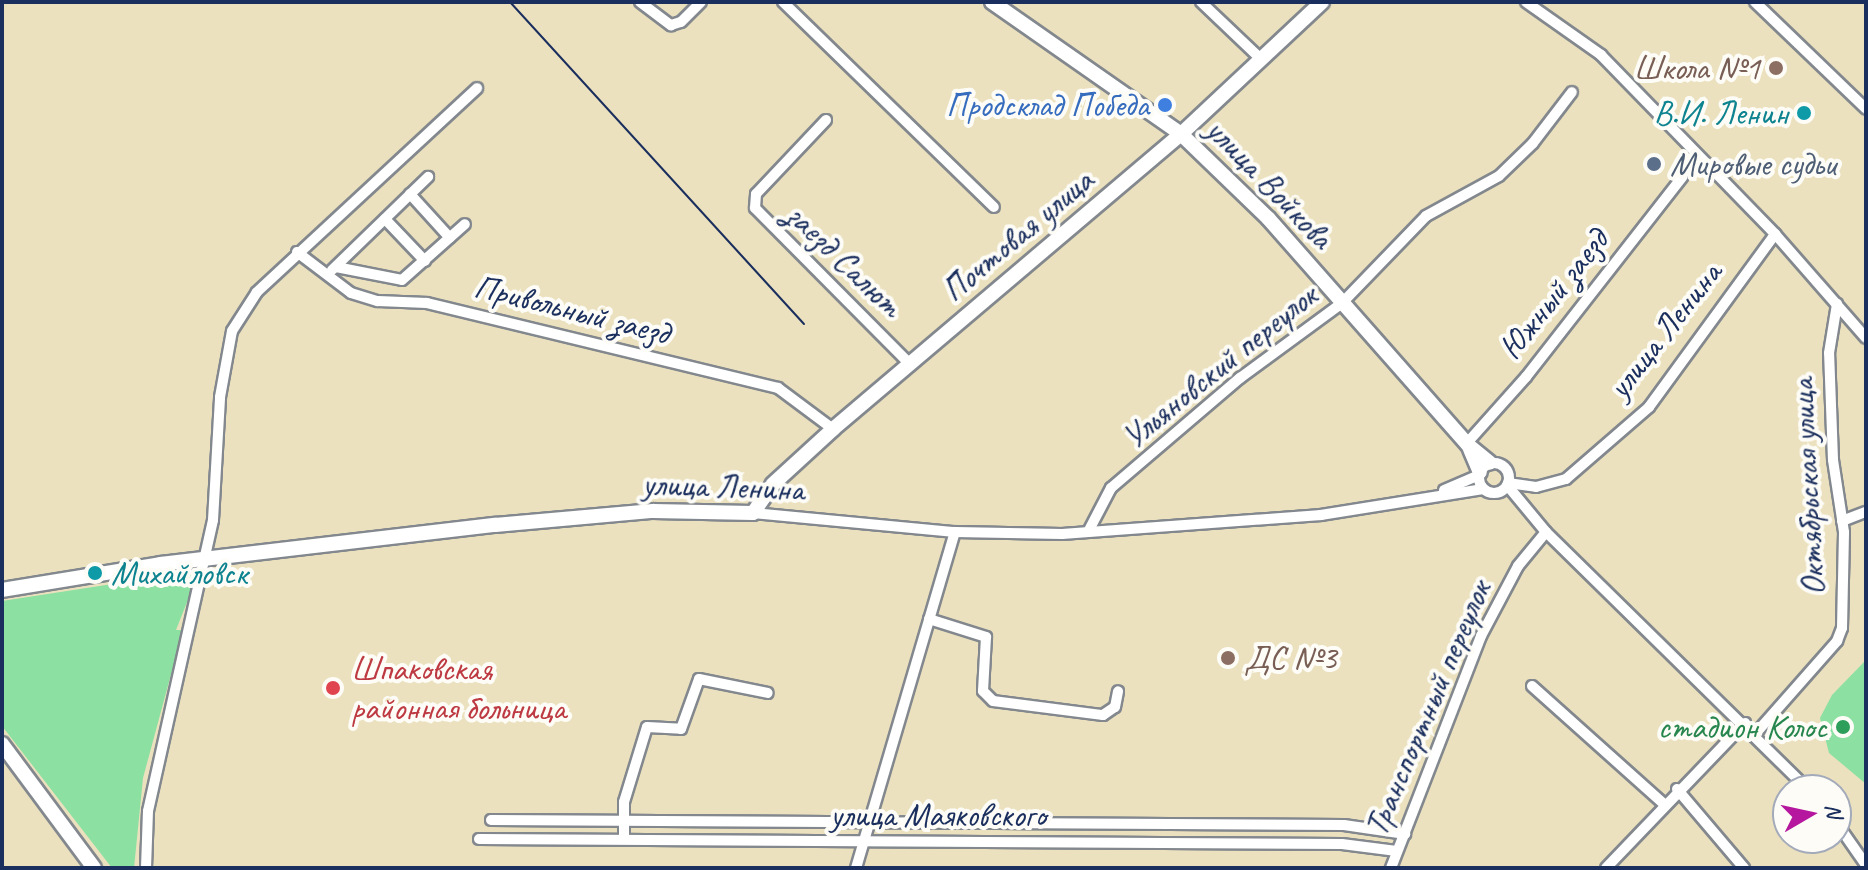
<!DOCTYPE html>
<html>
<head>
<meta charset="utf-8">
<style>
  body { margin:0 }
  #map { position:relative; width:1868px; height:870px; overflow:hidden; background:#ebe1be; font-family:Caveat,sans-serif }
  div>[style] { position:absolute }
  .green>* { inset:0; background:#8be0a2 }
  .roads { filter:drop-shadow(2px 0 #83888e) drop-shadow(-2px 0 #83888e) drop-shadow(0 2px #83888e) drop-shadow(0 -2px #83888e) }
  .minor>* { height:10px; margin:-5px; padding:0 5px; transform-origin:5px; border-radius:5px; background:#fff }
  .minor>.ring { margin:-5px; padding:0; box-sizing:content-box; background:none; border:10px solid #fff; border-radius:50% }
  .major>* { height:14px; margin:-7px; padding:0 7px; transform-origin:7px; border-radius:7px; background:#fff }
  .rail>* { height:2px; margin:-1px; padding:0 1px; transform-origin:1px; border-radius:1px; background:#1b2f5e }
  .dots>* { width:22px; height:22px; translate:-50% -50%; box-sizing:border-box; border:4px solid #fdfcf7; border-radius:50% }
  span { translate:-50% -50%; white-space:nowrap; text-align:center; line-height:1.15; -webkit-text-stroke:8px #fdfcf7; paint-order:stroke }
  .education-label { font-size:34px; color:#785e54 }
  .right { translate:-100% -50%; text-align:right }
  .left { translate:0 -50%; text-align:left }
  .shop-label { font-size:34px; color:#366cbe }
  .culture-label { font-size:34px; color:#0d838f }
  .service-label { font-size:34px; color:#4e5e75 }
  .street-label { font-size:34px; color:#1b2f5e }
  .health-label { font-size:34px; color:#be3a42 }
  .leisure-label { font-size:34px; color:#27864d }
  .frame { position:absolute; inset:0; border:4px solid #1b2f5e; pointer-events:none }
  .north { position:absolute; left:1772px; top:774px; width:80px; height:80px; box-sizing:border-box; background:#fdfcf7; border:2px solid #a3aaba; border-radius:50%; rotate:81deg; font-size:22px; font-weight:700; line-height:32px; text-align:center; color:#1b2f5e }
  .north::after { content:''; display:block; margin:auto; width:28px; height:36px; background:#b5179e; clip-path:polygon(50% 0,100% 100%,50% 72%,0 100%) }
</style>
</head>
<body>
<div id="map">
  <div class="green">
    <i style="clip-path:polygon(184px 573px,197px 577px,176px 630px,183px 630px,143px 778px,134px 868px,112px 868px,2px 726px,2px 601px)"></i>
    <i style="clip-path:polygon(1866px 660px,1866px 784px,1829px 753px,1820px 718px,1832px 695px)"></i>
  </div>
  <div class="roads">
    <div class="minor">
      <i style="left:640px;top:2px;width:39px;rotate:37deg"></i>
      <i style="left:671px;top:25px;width:10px;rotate:-17deg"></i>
      <i style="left:681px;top:22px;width:28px;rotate:-45deg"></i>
      <i style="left:783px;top:2px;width:294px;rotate:44.2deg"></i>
      <i style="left:1201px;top:2px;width:84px;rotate:43.6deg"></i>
      <i style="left:1526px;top:2px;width:92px;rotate:35.2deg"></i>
      <i style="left:1601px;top:55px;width:250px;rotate:45.8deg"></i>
      <i style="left:1775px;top:234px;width:138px;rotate:48.8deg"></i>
      <i style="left:1755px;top:2px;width:154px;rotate:43.9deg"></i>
      <i style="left:826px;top:120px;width:102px;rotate:133.4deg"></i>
      <i style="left:756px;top:194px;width:14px;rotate:94deg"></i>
      <i style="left:755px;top:208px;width:221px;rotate:45.2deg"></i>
      <i style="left:410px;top:194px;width:59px;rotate:47.7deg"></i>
      <i style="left:385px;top:219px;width:58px;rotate:46.4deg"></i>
      <i style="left:297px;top:252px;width:68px;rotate:37.2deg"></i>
      <i style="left:351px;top:293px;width:28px;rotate:17deg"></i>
      <i style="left:378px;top:301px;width:49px;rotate:2.3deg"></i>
      <i style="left:427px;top:303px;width:361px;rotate:13.6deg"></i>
      <i style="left:778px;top:388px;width:69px;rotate:36.7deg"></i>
      <i style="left:336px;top:267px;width:67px;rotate:11.1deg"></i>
      <i style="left:402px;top:280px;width:84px;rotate:-41.6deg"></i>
      <i style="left:332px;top:270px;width:134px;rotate:-44.1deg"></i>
      <i style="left:1467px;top:443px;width:89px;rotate:-48.2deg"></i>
      <i style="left:1526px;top:377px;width:254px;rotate:-52deg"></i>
      <i class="ring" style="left:1479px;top:463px;width:20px;height:20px"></i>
      <i style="left:1508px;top:483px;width:28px;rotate:8deg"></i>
      <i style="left:1536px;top:487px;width:31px;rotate:-15deg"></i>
      <i style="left:1566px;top:479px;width:110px;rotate:-40.9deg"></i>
      <i style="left:1649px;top:407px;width:214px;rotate:-53.9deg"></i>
      <i style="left:1507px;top:485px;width:61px;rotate:50.3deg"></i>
      <i style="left:1546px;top:532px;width:368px;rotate:44.5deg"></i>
      <i style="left:1444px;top:490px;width:38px;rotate:-23deg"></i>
      <i style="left:753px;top:513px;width:203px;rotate:5.4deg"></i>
      <i style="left:955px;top:532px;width:107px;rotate:1.1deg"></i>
      <i style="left:1062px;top:534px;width:260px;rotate:-4.2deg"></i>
      <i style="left:1321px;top:515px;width:164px;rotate:-9.1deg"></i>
      <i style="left:1842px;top:521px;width:26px;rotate:-21deg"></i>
      <i style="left:1088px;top:532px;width:50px;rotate:-62.4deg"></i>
      <i style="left:1111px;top:488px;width:170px;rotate:-40.5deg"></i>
      <i style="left:1240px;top:378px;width:127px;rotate:-36.3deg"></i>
      <i style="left:1342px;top:303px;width:121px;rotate:-46deg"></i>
      <i style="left:1426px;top:216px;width:83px;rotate:-28.7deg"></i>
      <i style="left:1499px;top:176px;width:47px;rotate:-44.1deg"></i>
      <i style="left:1533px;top:143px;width:64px;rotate:-52.6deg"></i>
      <i style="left:929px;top:619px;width:60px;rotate:17.5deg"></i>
      <i style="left:986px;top:637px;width:54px;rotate:93.2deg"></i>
      <i style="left:983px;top:691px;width:14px;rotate:45deg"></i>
      <i style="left:993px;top:701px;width:111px;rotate:7.3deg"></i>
      <i style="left:1103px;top:715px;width:14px;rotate:-34deg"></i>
      <i style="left:1115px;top:707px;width:16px;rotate:-79deg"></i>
      <i style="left:1532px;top:686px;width:177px;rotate:41.8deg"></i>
      <i style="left:1756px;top:733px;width:123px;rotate:-48.6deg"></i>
      <i style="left:1837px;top:641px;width:14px;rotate:-69deg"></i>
      <i style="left:1842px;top:628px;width:96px;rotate:-88.8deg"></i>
      <i style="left:1844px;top:532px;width:73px;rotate:-98.7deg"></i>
      <i style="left:1833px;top:460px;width:107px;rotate:-92.1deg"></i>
      <i style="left:1829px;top:353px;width:50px;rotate:-80.7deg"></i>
      <i style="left:1677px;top:789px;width:104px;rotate:49.7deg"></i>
      <i style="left:491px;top:820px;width:853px;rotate:0.34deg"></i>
      <i style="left:1344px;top:825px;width:62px;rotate:8.4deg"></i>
      <i style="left:1836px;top:822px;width:52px;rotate:55.1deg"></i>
      <i style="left:624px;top:838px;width:36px;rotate:-90deg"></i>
      <i style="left:624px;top:802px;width:78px;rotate:-73deg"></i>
      <i style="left:647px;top:727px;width:34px;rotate:3deg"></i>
      <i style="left:681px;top:729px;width:53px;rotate:-70.2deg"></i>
      <i style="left:699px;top:679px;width:70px;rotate:11.5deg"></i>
      <i style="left:479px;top:839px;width:863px;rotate:0.33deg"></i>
      <i style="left:1342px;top:844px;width:55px;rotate:7.3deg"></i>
      <i style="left:146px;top:868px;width:57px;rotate:-88deg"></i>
      <i style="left:148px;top:811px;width:298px;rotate:-77.4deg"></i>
      <i style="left:213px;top:520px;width:123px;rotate:-86.7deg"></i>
      <i style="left:220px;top:397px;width:67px;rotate:-79.7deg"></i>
      <i style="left:232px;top:331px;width:46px;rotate:-57.3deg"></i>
      <i style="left:257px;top:292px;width:300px;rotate:-42.8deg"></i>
      <i style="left:856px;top:868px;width:350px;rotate:-73.6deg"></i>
      <i style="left:1391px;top:868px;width:249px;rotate:-68.8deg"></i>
      <i style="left:1481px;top:636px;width:79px;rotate:-62.1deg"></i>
      <i style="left:1518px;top:566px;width:44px;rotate:-50.5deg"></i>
      <i style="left:1606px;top:868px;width:201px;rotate:-46.2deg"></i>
    </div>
    <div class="major">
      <i style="left:992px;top:2px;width:231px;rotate:34.9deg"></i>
      <i style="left:1181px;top:134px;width:121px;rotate:44deg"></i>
      <i style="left:1268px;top:218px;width:303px;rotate:48.6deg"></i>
      <i style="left:1468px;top:445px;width:28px;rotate:39deg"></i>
      <i style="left:1470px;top:449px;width:25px;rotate:67deg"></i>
      <i style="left:2px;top:590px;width:161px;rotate:-9.3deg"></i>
      <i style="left:161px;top:564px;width:336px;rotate:-6.7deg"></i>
      <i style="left:495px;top:525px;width:159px;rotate:-5.1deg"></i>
      <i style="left:653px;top:511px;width:100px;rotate:1.1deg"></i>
      <i style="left:753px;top:513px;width:35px;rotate:-55deg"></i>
      <i style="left:773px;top:484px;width:81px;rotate:-42.5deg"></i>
      <i style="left:833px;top:429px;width:456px;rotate:-40.3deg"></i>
      <i style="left:1181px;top:134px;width:193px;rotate:-43.1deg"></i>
      <i style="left:2px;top:744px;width:154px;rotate:53.4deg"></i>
    </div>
  </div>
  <div class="rail">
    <i style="left:510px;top:2px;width:436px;rotate:47.6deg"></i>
  </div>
  <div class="dots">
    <i style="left:1776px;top:68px;background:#8d6e63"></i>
    <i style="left:1165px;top:105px;background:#3f7fe0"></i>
    <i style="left:1804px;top:113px;background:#0f9aa8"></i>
    <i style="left:1654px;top:164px;background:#5c6f8a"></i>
    <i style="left:95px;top:573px;background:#0f9aa8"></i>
    <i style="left:1228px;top:658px;background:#8d6e63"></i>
    <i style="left:333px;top:688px;background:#e0444e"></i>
    <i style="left:1843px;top:727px;background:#2e9e5b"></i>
  </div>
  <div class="education-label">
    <span class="right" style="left:1760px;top:68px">Школа №1</span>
    <span class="left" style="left:1244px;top:658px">ДС №3</span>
  </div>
  <div class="shop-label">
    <span class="right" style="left:1149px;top:105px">Продсклад Победа</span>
  </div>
  <div class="culture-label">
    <span class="right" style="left:1788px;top:113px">В.И. Ленин</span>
    <span class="left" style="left:111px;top:573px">Михайловск</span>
  </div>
  <div class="service-label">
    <span class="left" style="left:1670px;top:164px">Мировые судьи</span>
  </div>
  <div class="street-label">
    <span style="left:1270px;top:183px;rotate:46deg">улица Войкова</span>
    <span style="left:1017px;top:235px;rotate:-40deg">Почтовая улица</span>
    <span style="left:845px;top:260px;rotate:44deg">заезд Салют</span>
    <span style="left:1553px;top:294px;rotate:-52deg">Южный заезд</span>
    <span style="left:572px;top:309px;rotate:14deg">Привольный заезд</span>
    <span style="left:1664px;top:330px;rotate:-52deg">улица Ленина</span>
    <span style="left:1219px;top:366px;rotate:-39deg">Ульяновский переулок</span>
    <span style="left:723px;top:486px;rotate:2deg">улица Ленина</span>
    <span style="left:1807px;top:487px;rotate:-93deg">Октябрьская улица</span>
    <span style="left:1427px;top:708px;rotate:-67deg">Транспортный переулок</span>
    <span style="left:938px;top:815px">улица Маяковского</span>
  </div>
  <div class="health-label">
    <span class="left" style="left:351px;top:688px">Шпаковская<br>районная больница</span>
  </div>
  <div class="leisure-label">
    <span class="right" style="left:1827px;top:727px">стадион Колос</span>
  </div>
  <div class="frame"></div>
  <div class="north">N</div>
</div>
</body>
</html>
